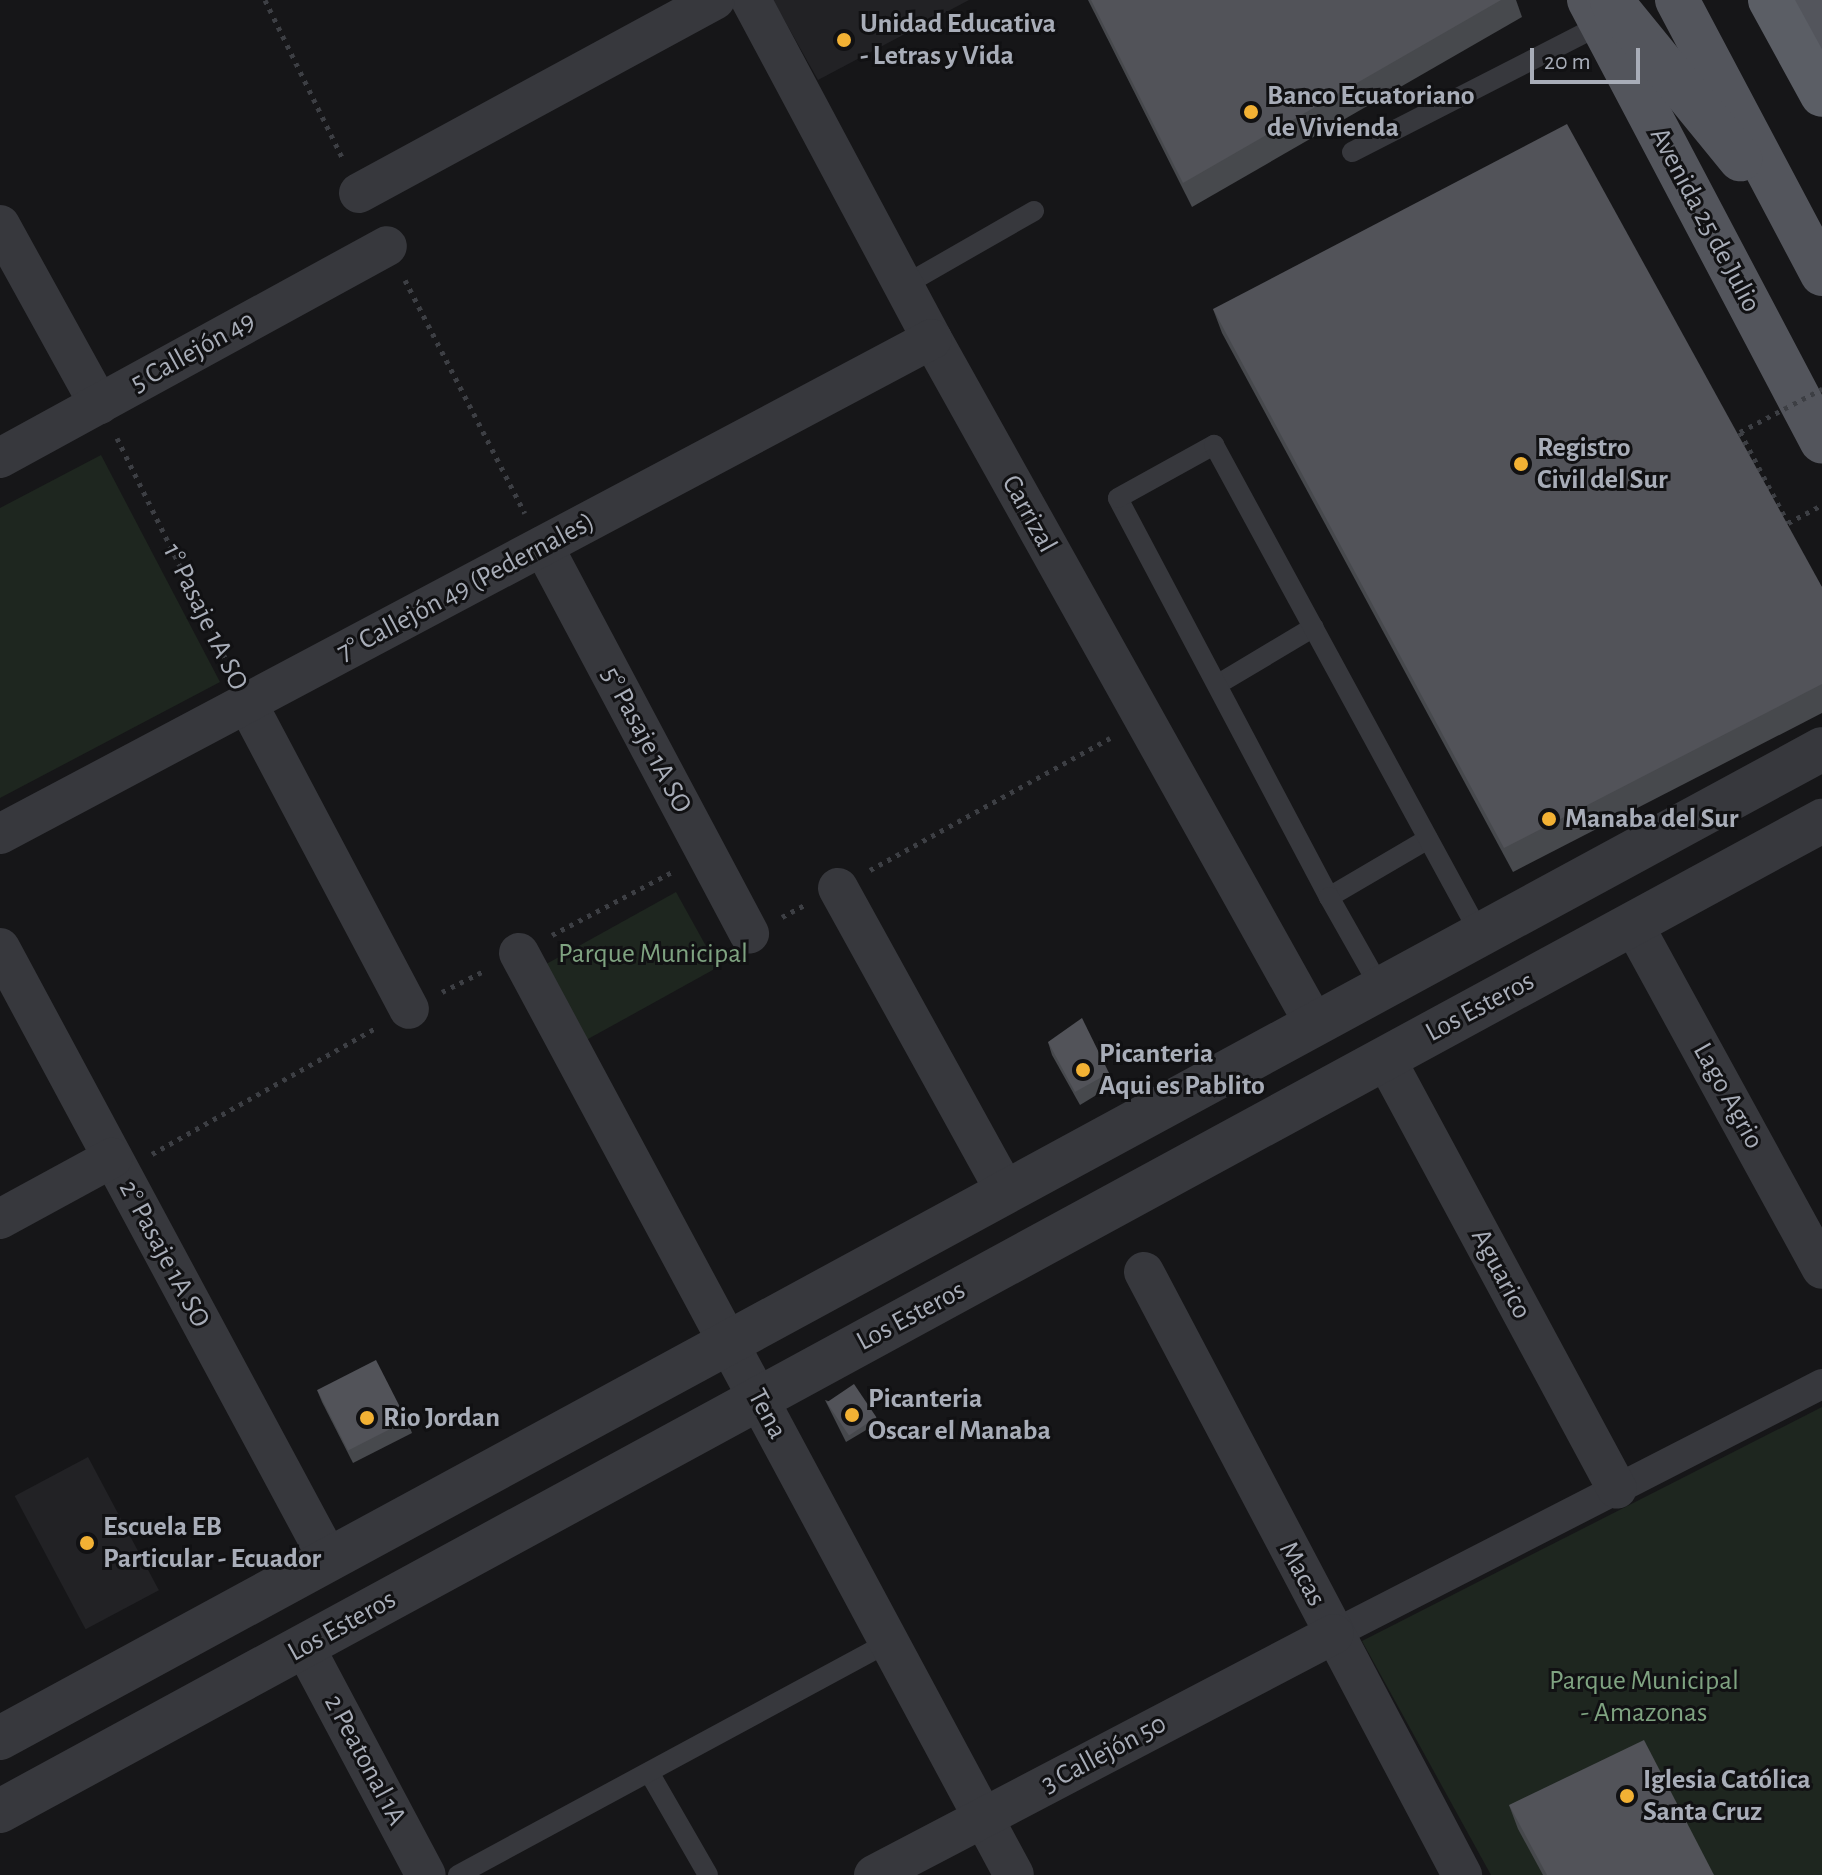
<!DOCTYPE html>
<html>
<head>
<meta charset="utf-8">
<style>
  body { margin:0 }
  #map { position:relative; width:1822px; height:1875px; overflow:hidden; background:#161618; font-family:"Alegreya Sans",sans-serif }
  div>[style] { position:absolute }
  .built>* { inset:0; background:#222225; transform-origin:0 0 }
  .green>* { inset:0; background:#1e261f; transform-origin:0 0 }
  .path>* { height:5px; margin-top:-2.5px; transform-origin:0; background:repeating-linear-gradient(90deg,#3d3f44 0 4px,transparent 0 10px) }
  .service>* { height:20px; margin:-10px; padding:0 10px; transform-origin:10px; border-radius:10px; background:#37383d }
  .pedestrian>* { height:30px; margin:-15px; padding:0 15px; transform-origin:15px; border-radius:15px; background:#37383d }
  .minor>* { height:40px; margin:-20px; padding:0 20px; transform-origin:20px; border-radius:20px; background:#37383d }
  .tertiary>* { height:44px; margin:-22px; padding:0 22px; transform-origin:22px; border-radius:22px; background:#37383d }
  .primary>* { height:44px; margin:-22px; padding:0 22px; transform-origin:22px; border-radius:22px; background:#53555c }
  .trunk>* { height:44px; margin:-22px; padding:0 22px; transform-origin:22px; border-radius:22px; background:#5b5e65 }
  .path-bridge>* { height:5px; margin-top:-2.5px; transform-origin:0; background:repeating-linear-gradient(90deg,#3d3f44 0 4px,transparent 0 10px) }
  .wall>* { inset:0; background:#47494d }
  .building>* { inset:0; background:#525359; transform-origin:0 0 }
  .dots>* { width:22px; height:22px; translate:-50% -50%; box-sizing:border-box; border:4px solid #111113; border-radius:50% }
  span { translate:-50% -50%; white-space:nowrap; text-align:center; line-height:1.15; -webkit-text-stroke:6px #111113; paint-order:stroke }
  .poi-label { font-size:28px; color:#a8adb8; font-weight:700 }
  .left { translate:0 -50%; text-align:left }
  .street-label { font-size:28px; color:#a8adb8 }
  .park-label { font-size:28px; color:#7fa381 }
  .scale { position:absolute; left:1530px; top:48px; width:110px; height:36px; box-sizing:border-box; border:4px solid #a8adb8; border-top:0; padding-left:10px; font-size:24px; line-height:28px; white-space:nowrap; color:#a8adb8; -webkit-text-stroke:6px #111113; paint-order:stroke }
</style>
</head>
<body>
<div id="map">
  <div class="built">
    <i style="clip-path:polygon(773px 0,969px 0,818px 80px)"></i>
    <i style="left:88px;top:1457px;width:151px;height:83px;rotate:62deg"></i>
  </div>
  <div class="green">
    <i style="clip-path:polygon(101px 455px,220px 682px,0 798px,0 508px)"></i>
    <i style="left:676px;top:892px;width:86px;height:155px;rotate:61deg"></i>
    <i style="clip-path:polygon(1822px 1407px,1822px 1875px,1491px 1875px,1362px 1641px)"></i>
  </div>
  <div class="path">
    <i style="left:265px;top:0;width:179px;rotate:63.9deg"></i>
    <i style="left:405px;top:280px;width:262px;rotate:62.8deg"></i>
    <i style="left:1740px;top:432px;width:103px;rotate:62.2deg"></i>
    <i style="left:1788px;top:523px;width:38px;rotate:-28deg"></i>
    <i style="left:117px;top:438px;width:258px;rotate:63.8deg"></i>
    <i style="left:870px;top:870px;width:274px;rotate:-28.8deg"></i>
    <i style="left:782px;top:917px;width:26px;rotate:-28deg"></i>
    <i style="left:552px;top:935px;width:138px;rotate:-27.7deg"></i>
    <i style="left:442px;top:992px;width:49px;rotate:-26.6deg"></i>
    <i style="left:152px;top:1154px;width:258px;rotate:-29.4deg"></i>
  </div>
  <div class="service">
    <i style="left:1352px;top:152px;width:281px;rotate:-27.1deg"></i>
    <i style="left:903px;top:286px;width:151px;rotate:-29.8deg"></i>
    <i style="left:1220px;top:683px;width:109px;rotate:-30.8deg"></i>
    <i style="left:1428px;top:839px;width:115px;rotate:149.6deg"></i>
    <i style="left:1329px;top:897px;width:451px;rotate:-117.9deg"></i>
    <i style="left:1118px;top:498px;width:110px;rotate:-28.9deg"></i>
    <i style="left:1214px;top:445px;width:557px;rotate:61.46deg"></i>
    <i style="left:1329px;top:897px;width:106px;rotate:60.5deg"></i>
    <i style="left:650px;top:1774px;width:116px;rotate:60.1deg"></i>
    <i style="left:458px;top:1875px;width:490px;rotate:-28.4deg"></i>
  </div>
  <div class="pedestrian">
    <i style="left:1334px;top:1634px;width:548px;rotate:-27.13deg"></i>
  </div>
  <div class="minor">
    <i style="left:751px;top:0;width:384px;rotate:61.9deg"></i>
    <i style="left:932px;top:339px;width:786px;rotate:60.82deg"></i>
    <i style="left:359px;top:193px;width:405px;rotate:-28.5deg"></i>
    <i style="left:0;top:225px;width:205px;rotate:61.1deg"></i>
    <i style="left:0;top:458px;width:441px;rotate:-28.7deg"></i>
    <i style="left:543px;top:546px;width:439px;rotate:62deg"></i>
    <i style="left:247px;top:703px;width:346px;rotate:62.1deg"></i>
    <i style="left:0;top:834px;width:1055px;rotate:-27.97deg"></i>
    <i style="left:838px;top:888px;width:347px;rotate:61.1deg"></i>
    <i style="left:1633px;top:924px;width:393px;rotate:61.3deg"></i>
    <i style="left:0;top:948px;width:695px;rotate:61.74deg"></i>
    <i style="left:519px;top:953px;width:1046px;rotate:61.77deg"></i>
    <i style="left:1385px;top:1058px;width:489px;rotate:61.7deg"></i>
    <i style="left:0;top:1219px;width:128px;rotate:-28.6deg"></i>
    <i style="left:1144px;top:1272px;width:682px;rotate:62.19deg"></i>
    <i style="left:304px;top:1646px;width:259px;rotate:62deg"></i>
    <i style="left:874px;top:1875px;width:519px;rotate:-27.65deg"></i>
  </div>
  <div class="tertiary">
    <i style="left:0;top:1738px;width:2073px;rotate:-28.49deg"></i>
    <i style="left:0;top:1811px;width:2074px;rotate:-28.52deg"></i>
  </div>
  <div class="primary">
    <i style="left:1589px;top:0;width:499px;rotate:62.2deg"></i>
    <i style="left:1677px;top:0;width:310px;rotate:62.1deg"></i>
    <i style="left:1807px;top:0;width:42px;rotate:69deg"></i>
    <i style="left:1612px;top:2px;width:203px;rotate:50.8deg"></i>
  </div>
  <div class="trunk">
    <i style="left:1770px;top:0;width:108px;rotate:61.3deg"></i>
  </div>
  <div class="path-bridge">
    <i style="left:1740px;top:432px;width:93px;rotate:-27.7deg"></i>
  </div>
  <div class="wall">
    <i style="clip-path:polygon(1088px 0,1516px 0,1522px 17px,1192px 207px)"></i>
    <i style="clip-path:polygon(1213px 309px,1822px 587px,1822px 713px,1513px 872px,1222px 333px)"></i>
    <i style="clip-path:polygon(1048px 1042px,1109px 1073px,1113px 1085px,1080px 1105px,1052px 1055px)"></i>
    <i style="clip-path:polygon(317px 1390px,407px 1420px,412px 1433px,353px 1463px,322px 1402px)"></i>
    <i style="clip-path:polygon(825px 1400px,876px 1417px,878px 1423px,846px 1442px)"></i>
    <i style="clip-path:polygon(1509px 1805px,1714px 1875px,1543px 1875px,1518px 1829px)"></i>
  </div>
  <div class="building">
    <i style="clip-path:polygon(1091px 0,1501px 0,1183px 183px)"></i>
    <i style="clip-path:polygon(1567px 124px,1822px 587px,1822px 684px,1504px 848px,1213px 309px)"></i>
    <i style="clip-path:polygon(1082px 1018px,1109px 1073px,1075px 1092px,1048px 1042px)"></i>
    <i style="left:376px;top:1360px;width:68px;height:66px;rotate:63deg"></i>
    <i style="left:854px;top:1384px;width:40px;height:33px;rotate:56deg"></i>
    <i style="clip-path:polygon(1644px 1740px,1714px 1875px,1547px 1875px,1509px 1805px)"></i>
  </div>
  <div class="dots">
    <i style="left:844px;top:40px;background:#f2b134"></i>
    <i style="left:1251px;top:112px;background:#f2b134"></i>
    <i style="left:1521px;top:464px;background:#f2b134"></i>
    <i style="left:1549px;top:819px;background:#f2b134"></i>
    <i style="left:1083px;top:1070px;background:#f2b134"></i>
    <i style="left:852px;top:1415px;background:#f2b134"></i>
    <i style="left:367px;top:1418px;background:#f2b134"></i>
    <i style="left:87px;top:1543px;background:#f2b134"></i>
    <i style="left:1627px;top:1796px;background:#f2b134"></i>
  </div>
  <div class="poi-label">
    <span class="left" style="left:860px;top:40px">Unidad Educativa<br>- Letras y Vida</span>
    <span class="left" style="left:1267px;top:112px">Banco Ecuatoriano<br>de Vivienda</span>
    <span class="left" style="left:1537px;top:464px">Registro<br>Civil del Sur</span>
    <span class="left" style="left:1565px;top:819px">Manaba del Sur</span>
    <span class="left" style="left:1099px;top:1070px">Picanteria<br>Aqui es Pablito</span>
    <span class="left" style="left:868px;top:1415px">Picanteria<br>Oscar el Manaba</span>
    <span class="left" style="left:383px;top:1418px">Rio Jordan</span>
    <span class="left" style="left:103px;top:1543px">Escuela EB<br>Particular - Ecuador</span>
    <span class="left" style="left:1643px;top:1796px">Iglesia Católica<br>Santa Cruz</span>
  </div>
  <div class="street-label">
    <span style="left:1705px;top:220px;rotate:62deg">Avenida 25 de Julio</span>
    <span style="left:193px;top:352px;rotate:-29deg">5 Callejón 49</span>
    <span style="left:1029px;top:514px;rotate:61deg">Carrizal</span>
    <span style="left:466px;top:587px;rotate:-28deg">7° Callejón 49 (Pedernales)</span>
    <span style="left:205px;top:617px;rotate:64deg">1° Pasaje 1A SO</span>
    <span style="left:646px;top:740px;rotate:62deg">5° Pasaje 1A SO</span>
    <span style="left:1480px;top:1007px;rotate:-28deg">Los Esteros</span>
    <span style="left:1728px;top:1096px;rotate:61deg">Lago Agrio</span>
    <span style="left:164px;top:1254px;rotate:62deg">2° Pasaje 1A SO</span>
    <span style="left:1501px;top:1274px;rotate:62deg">Aguarico</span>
    <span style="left:911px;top:1316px;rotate:-28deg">Los Esteros</span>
    <span style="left:767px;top:1414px;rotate:62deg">Tena</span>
    <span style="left:1302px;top:1574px;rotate:62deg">Macas</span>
    <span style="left:342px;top:1626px;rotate:-29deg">Los Esteros</span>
    <span style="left:1104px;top:1754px;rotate:-28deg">3 Callejón 50</span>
    <span style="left:365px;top:1760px;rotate:62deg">2 Peatonal 1A</span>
  </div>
  <div class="park-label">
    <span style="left:653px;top:954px">Parque Municipal</span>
    <span style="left:1644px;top:1697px">Parque Municipal<br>- Amazonas</span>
  </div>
  <div class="scale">20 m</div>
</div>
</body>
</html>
